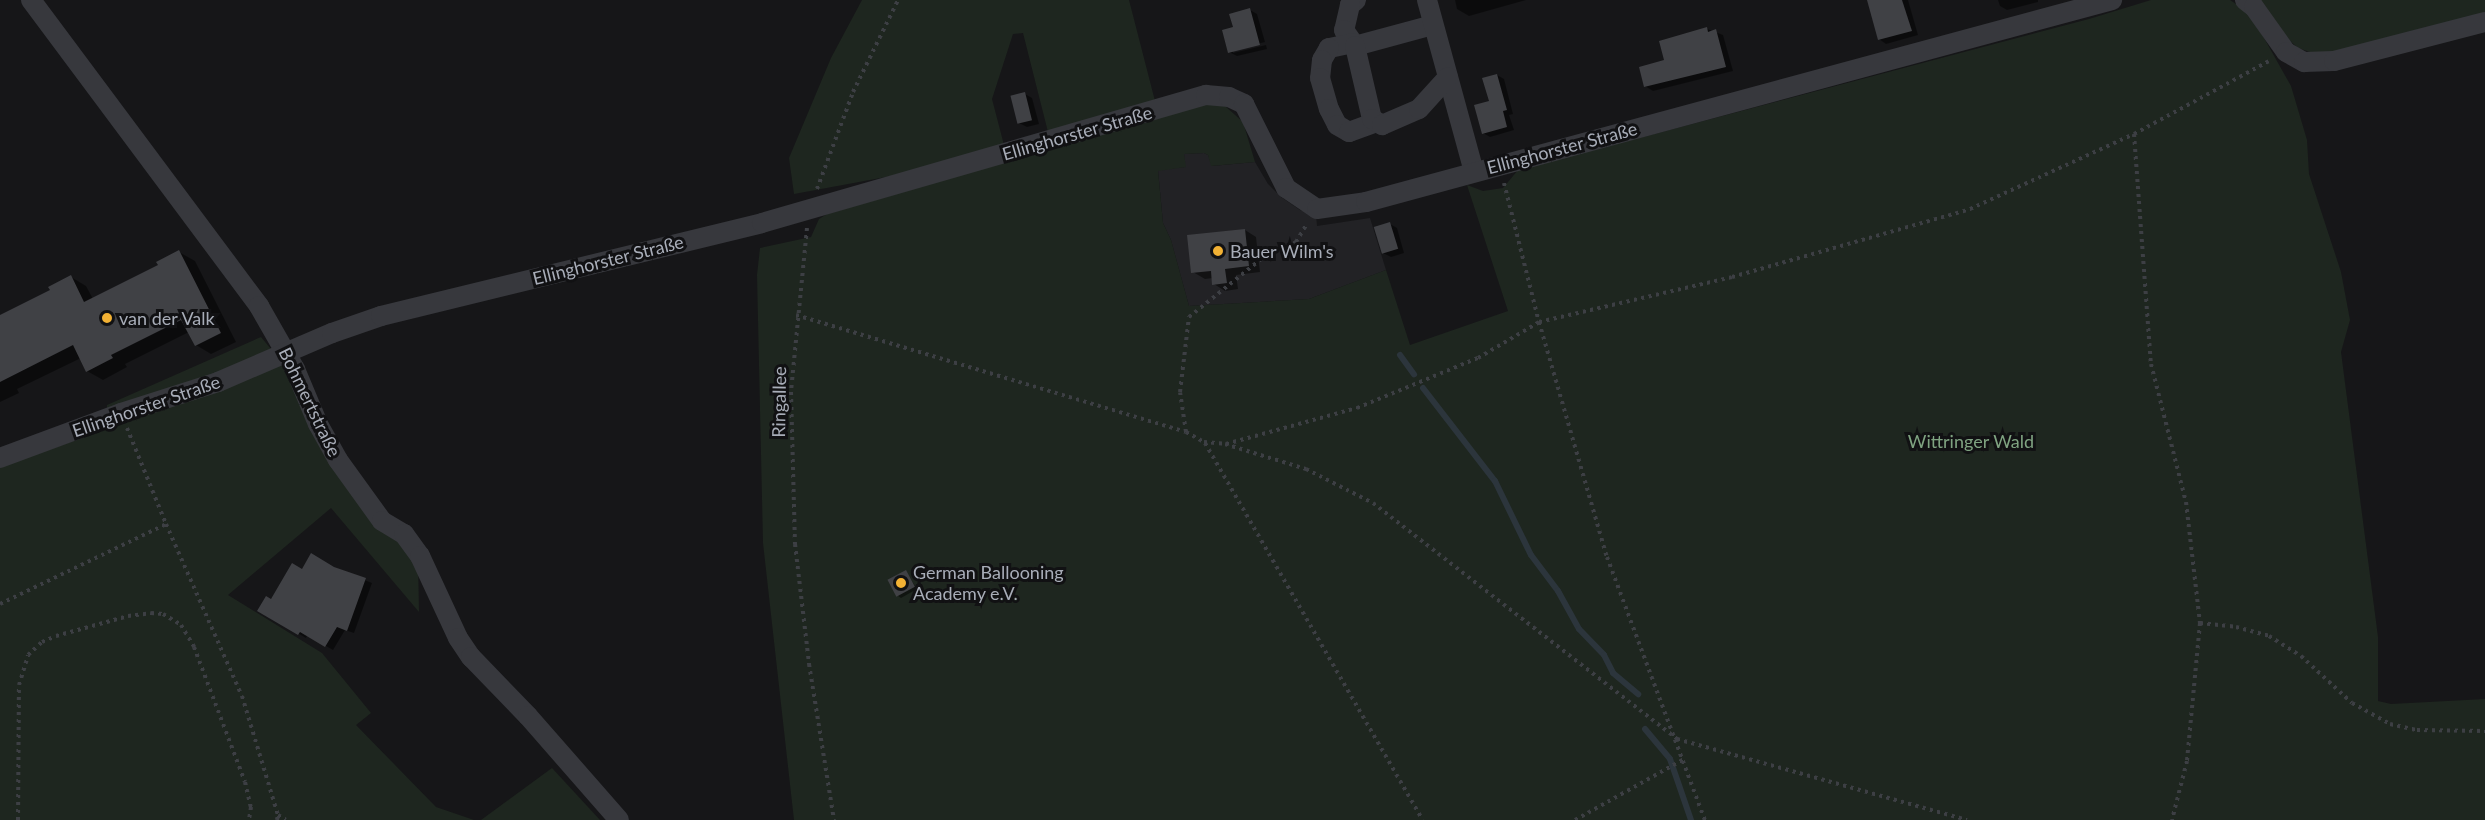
<!DOCTYPE html>
<html>
<head>
<meta charset="utf-8">
<style>
  body { margin:0 }
  #map { position:relative; width:2485px; height:820px; overflow:hidden; background:#161618; font-family:Lato,sans-serif }
  div>[style] { position:absolute }
  .built>* { inset:0; background:#222225 }
  .green>* { inset:0; background:#1e261f }
  .shadow>* { inset:0; background:#0007 }
  .stream>* { height:6px; margin:-3px; padding:0 3px; transform-origin:3px; border-radius:3px; background:#2c353c }
  .building>* { inset:0; background:#404145; transform-origin:0 0 }
  .path>* { height:4px; margin-top:-2px; transform-origin:0; background:repeating-linear-gradient(90deg,#3d3f44 0 3px,transparent 0 7.5px) }
  .minor>* { height:20px; margin:-10px; padding:0 10px; transform-origin:10px; border-radius:10px; background:#37383d }
  .dots>* { width:16px; height:16px; translate:-50% -50%; box-sizing:border-box; border:3px solid #111113; border-radius:50% }
  span { translate:-50% -50%; white-space:nowrap; text-align:center; line-height:1.15; -webkit-text-stroke:6px #111113; paint-order:stroke }
  .street-label { font-size:18px; color:#a8adb8 }
  .poi-label { font-size:18px; color:#a8adb8 }
  .left { translate:0 -50%; text-align:left }
  .park-label { font-size:18px; color:#7fa381 }
</style>
</head>
<body>
<div id="map">
  <div class="built">
    <i style="clip-path:polygon(1204px 153px,1208px 155px,1212px 166px,1255px 162px,1268px 184px,1281px 197px,1300px 210px,1316px 215px,1317px 226px,1370px 218px,1386px 270px,1309px 299px,1189px 306px,1171px 240px,1163px 223px,1158px 170px,1185px 167px,1184px 154px)"></i>
  </div>
  <div class="green">
    <i style="clip-path:polygon(862px 0,1129px 0,1155px 101px,1048px 132px,1023px 33px,1013px 34px,992px 99px,1004px 145px,913px 172px,794px 194px,789px 158px,831px 58px)"></i>
    <i style="clip-path:polygon(2151px 0,2230px 0,2242px 8px,2259px 29px,2291px 86px,2307px 140px,2309px 174px,2341px 272px,2350px 320px,2341px 352px,2378px 637px,2378px 701px,2391px 704px,2485px 699px,2485px 820px,794px 820px,763px 543px,757px 275px,760px 248px,811px 237px,819px 219px,827px 214px,1209px 103px,1225px 106px,1243px 122px,1255px 162px,1211px 166px,1208px 155px,1204px 153px,1184px 154px,1186px 167px,1158px 171px,1163px 223px,1171px 240px,1189px 306px,1309px 299px,1386px 270px,1410px 345px,1508px 311px,1467px 185px,1483px 191px,1503px 188px,1518px 170px,2089px 19px)"></i>
    <i style="clip-path:polygon(2255px 0,2485px 0,2485px 14px,2342px 51px,2316px 54px,2298px 48px,2289px 40px)"></i>
    <i style="clip-path:polygon(261px 337px,290px 372px,310px 422px,418px 558px,419px 612px,331px 508px,228px 595px,322px 653px,371px 713px,356px 725px,436px 807px,474px 820px,0 820px,0 467px,107px 429px,107px 405px)"></i>
    <i style="clip-path:polygon(552px 768px,600px 820px,481px 820px)"></i>
  </div>
  <div class="shadow">
    <i style="clip-path:polygon(1455px 0,1526px 0,1469px 16px,1457px 9px)"></i>
    <i style="clip-path:polygon(1868px 0,1908px 0,1918px 35px,1886px 44px,1879px 39px)"></i>
    <i style="clip-path:polygon(1998px 0,2038px 0,2038px 2px,2007px 10px,2000px 6px)"></i>
    <i style="clip-path:polygon(1250px 10px,1257px 14px,1265px 42px,1233px 50px,1233px 53px,1266px 45px,1267px 49px,1237px 56px,1229px 52px,1234px 28px)"></i>
    <i style="clip-path:polygon(1707px 29px,1723px 35px,1733px 71px,1653px 91px,1645px 86px,1666px 61px)"></i>
    <i style="clip-path:polygon(1497px 75px,1504px 79px,1513px 114px,1509px 115px,1514px 130px,1490px 137px,1483px 133px)"></i>
    <i style="clip-path:polygon(1025px 94px,1032px 98px,1039px 124px,1027px 127px,1019px 123px)"></i>
    <i style="clip-path:polygon(1390px 224px,1397px 228px,1404px 253px,1391px 257px,1383px 253px)"></i>
    <i style="clip-path:polygon(1245px 230px,1256px 237px,1260px 272px,1236px 275px,1238px 289px,1225px 291px,1214px 284px,1213px 278px,1205px 279px,1193px 272px)"></i>
    <i style="clip-path:polygon(179px 252px,195px 261px,236px 342px,211px 354px,196px 345px,189px 332px,125px 364px,127px 367px,103px 380px,87px 371px,81px 358px,17px 389px,19px 393px,0 402px,0 317px,52px 291px,71px 277px,86px 286px,93px 299px,160px 265px)"></i>
    <i style="clip-path:polygon(334px 568px,372px 583px,354px 633px,345px 630px,333px 650px,307px 635px,306px 638px,259px 610px,302px 571px)"></i>
    <i style="clip-path:polygon(906px 572px,917px 589px,901px 598px,898px 596px)"></i>
  </div>
  <div class="stream">
    <i style="left:1400px;top:355px;width:24px;rotate:54deg"></i>
    <i style="left:1423px;top:388px;width:118px;rotate:52.3deg"></i>
    <i style="left:1495px;top:481px;width:82px;rotate:64.1deg"></i>
    <i style="left:1531px;top:555px;width:45px;rotate:53.1deg"></i>
    <i style="left:1558px;top:591px;width:43px;rotate:61.1deg"></i>
    <i style="left:1579px;top:629px;width:36px;rotate:46deg"></i>
    <i style="left:1604px;top:655px;width:20px;rotate:63deg"></i>
    <i style="left:1613px;top:673px;width:33px;rotate:40deg"></i>
    <i style="left:1645px;top:729px;width:39px;rotate:50deg"></i>
    <i style="left:1670px;top:759px;width:65px;rotate:71deg"></i>
  </div>
  <div class="building">
    <i style="clip-path:polygon(1867px 0,1902px 0,1912px 31px,1878px 40px)"></i>
    <i style="clip-path:polygon(1250px 8px,1260px 45px,1228px 53px,1222px 30px,1233px 27px,1229px 14px)"></i>
    <i style="clip-path:polygon(1707px 27px,1708px 32px,1716px 29px,1726px 67px,1644px 87px,1639px 67px,1664px 60px,1659px 41px)"></i>
    <i style="clip-path:polygon(1497px 74px,1507px 110px,1503px 111px,1507px 127px,1482px 134px,1474px 105px,1489px 101px,1482px 78px)"></i>
    <i style="left:1025px;top:92px;width:29px;height:15px;rotate:76deg"></i>
    <i style="left:1390px;top:222px;width:28px;height:17px;rotate:73deg"></i>
    <i style="clip-path:polygon(1245px 229px,1249px 266px,1225px 269px,1227px 283px,1212px 285px,1211px 271px,1191px 273px,1187px 235px)"></i>
    <i style="clip-path:polygon(179px 250px,221px 333px,195px 346px,181px 320px,111px 355px,113px 358px,86px 372px,73px 345px,0 382px,0 315px,50px 290px,48px 287px,71px 275px,84px 302px,158px 265px,156px 262px)"></i>
    <i style="clip-path:polygon(311px 553px,334px 567px,366px 578px,347px 631px,337px 627px,325px 647px,300px 632px,298px 635px,257px 611px,266px 596px,271px 599px,292px 563px,302px 569px)"></i>
    <i style="left:906px;top:570px;width:19px;height:21px;rotate:62deg"></i>
  </div>
  <div class="path">
    <i style="left:2134px;top:134px;width:231px;rotate:85.8deg"></i>
    <i style="left:2151px;top:364px;width:142px;rotate:75.8deg"></i>
    <i style="left:2186px;top:502px;width:122px;rotate:83.4deg"></i>
    <i style="left:2200px;top:623px;width:139px;rotate:95.4deg"></i>
    <i style="left:2187px;top:761px;width:61px;rotate:104.3deg"></i>
    <i style="left:1504px;top:183px;width:143px;rotate:75.9deg"></i>
    <i style="left:1539px;top:322px;width:245px;rotate:73.9deg"></i>
    <i style="left:1607px;top:557px;width:281px;rotate:69.6deg"></i>
    <i style="left:817px;top:189px;width:103px;rotate:-69.6deg"></i>
    <i style="left:853px;top:92px;width:102px;rotate:-63.9deg"></i>
    <i style="left:807px;top:228px;width:165px;rotate:95.6deg"></i>
    <i style="left:791px;top:392px;width:152px;rotate:88.5deg"></i>
    <i style="left:795px;top:544px;width:121px;rotate:83.3deg"></i>
    <i style="left:809px;top:664px;width:158px;rotate:80.9deg"></i>
    <i style="left:796px;top:315px;width:407px;rotate:16.7deg"></i>
    <i style="left:1186px;top:432px;width:21px;rotate:29deg"></i>
    <i style="left:1204px;top:442px;width:21px;rotate:5deg"></i>
    <i style="left:1225px;top:444px;width:85px;rotate:17.2deg"></i>
    <i style="left:1306px;top:469px;width:75px;rotate:26.9deg"></i>
    <i style="left:1373px;top:503px;width:385px;rotate:37.8deg"></i>
    <i style="left:1677px;top:739px;width:301px;rotate:15.6deg"></i>
    <i style="left:127px;top:428px;width:104px;rotate:67.9deg"></i>
    <i style="left:1186px;top:432px;width:40px;rotate:-98.5deg"></i>
    <i style="left:1180px;top:392px;width:76px;rotate:-83.2deg"></i>
    <i style="left:1189px;top:317px;width:99px;rotate:-38.8deg"></i>
    <i style="left:1266px;top:255px;width:33px;rotate:-23deg"></i>
    <i style="left:1296px;top:242px;width:21px;rotate:-59deg"></i>
    <i style="left:1205px;top:443px;width:435px;rotate:60deg"></i>
    <i style="left:1226px;top:444px;width:136px;rotate:-15.4deg"></i>
    <i style="left:1357px;top:408px;width:131px;rotate:-22.5deg"></i>
    <i style="left:1478px;top:358px;width:71px;rotate:-30.5deg"></i>
    <i style="left:1539px;top:322px;width:198px;rotate:-13.1deg"></i>
    <i style="left:1732px;top:277px;width:248px;rotate:-15.9deg"></i>
    <i style="left:1970px;top:209px;width:180px;rotate:-24.6deg"></i>
    <i style="left:2134px;top:134px;width:153px;rotate:-28.4deg"></i>
    <i style="left:0;top:604px;width:184px;rotate:-25.7deg"></i>
    <i style="left:166px;top:524px;width:188px;rotate:66.2deg"></i>
    <i style="left:242px;top:696px;width:124px;rotate:73.2deg"></i>
    <i style="left:2200px;top:623px;width:36px;rotate:6deg"></i>
    <i style="left:2236px;top:627px;width:34px;rotate:15deg"></i>
    <i style="left:2269px;top:636px;width:38px;rotate:32deg"></i>
    <i style="left:2301px;top:656px;width:69px;rotate:42.7deg"></i>
    <i style="left:2352px;top:703px;width:43px;rotate:28.9deg"></i>
    <i style="left:2390px;top:724px;width:28px;rotate:13deg"></i>
    <i style="left:2417px;top:730px;width:68px;rotate:0.8deg"></i>
    <i style="left:18px;top:820px;width:135px;rotate:-89.6deg"></i>
    <i style="left:19px;top:685px;width:31px;rotate:-73deg"></i>
    <i style="left:28px;top:655px;width:19px;rotate:-43deg"></i>
    <i style="left:42px;top:642px;width:15px;rotate:-23deg"></i>
    <i style="left:56px;top:636px;width:75px;rotate:-15.5deg"></i>
    <i style="left:128px;top:616px;width:23px;rotate:-7deg"></i>
    <i style="left:151px;top:613px;width:12px;rotate:5deg"></i>
    <i style="left:163px;top:614px;width:21px;rotate:31deg"></i>
    <i style="left:181px;top:625px;width:26px;rotate:59deg"></i>
    <i style="left:194px;top:647px;width:144px;rotate:69.3deg"></i>
    <i style="left:245px;top:782px;width:26px;rotate:77deg"></i>
    <i style="left:251px;top:807px;width:13px;rotate:99deg"></i>
    <i style="left:277px;top:820px;width:5px;rotate:-79deg"></i>
    <i style="left:278px;top:815px;width:9px;rotate:32deg"></i>
    <i style="left:1575px;top:820px;width:125px;rotate:-29.2deg"></i>
  </div>
  <div class="minor">
    <i style="left:31px;top:0;width:382px;rotate:53.3deg"></i>
    <i style="left:259px;top:306px;width:73px;rotate:60.3deg"></i>
    <i style="left:295px;top:369px;width:60px;rotate:67.3deg"></i>
    <i style="left:318px;top:424px;width:41px;rotate:60.9deg"></i>
    <i style="left:338px;top:460px;width:75px;rotate:54.2deg"></i>
    <i style="left:382px;top:521px;width:26px;rotate:31deg"></i>
    <i style="left:404px;top:534px;width:27px;rotate:54deg"></i>
    <i style="left:420px;top:556px;width:90px;rotate:65.1deg"></i>
    <i style="left:458px;top:638px;width:23px;rotate:56deg"></i>
    <i style="left:471px;top:657px;width:82px;rotate:46deg"></i>
    <i style="left:528px;top:716px;width:138px;rotate:48.8deg"></i>
    <i style="left:1356px;top:0;width:8px;rotate:140deg"></i>
    <i style="left:1350px;top:5px;width:26px;rotate:103deg"></i>
    <i style="left:1344px;top:30px;width:19px;rotate:55deg"></i>
    <i style="left:1355px;top:46px;width:81px;rotate:-15.1deg"></i>
    <i style="left:1427px;top:0;width:178px;rotate:74.7deg"></i>
    <i style="left:2245px;top:0;width:11px;rotate:38deg"></i>
    <i style="left:2254px;top:7px;width:55px;rotate:54.6deg"></i>
    <i style="left:2286px;top:52px;width:21px;rotate:29deg"></i>
    <i style="left:2304px;top:62px;width:30px;rotate:-2deg"></i>
    <i style="left:2334px;top:61px;width:156px;rotate:-14.5deg"></i>
    <i style="left:1353px;top:43px;width:25px;rotate:168deg"></i>
    <i style="left:1329px;top:48px;width:14px;rotate:120deg"></i>
    <i style="left:1322px;top:60px;width:18px;rotate:96deg"></i>
    <i style="left:1320px;top:78px;width:32px;rotate:74deg"></i>
    <i style="left:1329px;top:109px;width:18px;rotate:63deg"></i>
    <i style="left:1337px;top:125px;width:14px;rotate:30deg"></i>
    <i style="left:1349px;top:132px;width:30px;rotate:-20deg"></i>
    <i style="left:1355px;top:46px;width:75px;rotate:76.9deg"></i>
    <i style="left:1372px;top:119px;width:12px;rotate:31deg"></i>
    <i style="left:1382px;top:125px;width:40px;rotate:-23.4deg"></i>
    <i style="left:1419px;top:109px;width:43px;rotate:-47.8deg"></i>
    <i style="left:0;top:458px;width:129px;rotate:-20.4deg"></i>
    <i style="left:121px;top:413px;width:102px;rotate:-17.7deg"></i>
    <i style="left:218px;top:382px;width:124px;rotate:-23.3deg"></i>
    <i style="left:332px;top:333px;width:52px;rotate:-19.1deg"></i>
    <i style="left:381px;top:316px;width:392px;rotate:-13.7deg"></i>
    <i style="left:762px;top:223px;width:462px;rotate:-16.1deg"></i>
    <i style="left:1206px;top:95px;width:23px;rotate:5deg"></i>
    <i style="left:1229px;top:97px;width:17px;rotate:25deg"></i>
    <i style="left:1244px;top:104px;width:94px;rotate:63.4deg"></i>
    <i style="left:1286px;top:188px;width:37px;rotate:34deg"></i>
    <i style="left:1317px;top:209px;width:49px;rotate:-8.1deg"></i>
    <i style="left:1366px;top:202px;width:773px;rotate:-15.15deg"></i>
  </div>
  <div class="dots">
    <i style="left:1218px;top:251px;background:#f2b134"></i>
    <i style="left:107px;top:318px;background:#f2b134"></i>
    <i style="left:901px;top:583px;background:#f2b134"></i>
  </div>
  <div class="street-label">
    <span style="left:1077px;top:133px;rotate:-16deg">Ellinghorster Straße</span>
    <span style="left:1562px;top:148px;rotate:-15deg">Ellinghorster Straße</span>
    <span style="left:608px;top:260px;rotate:-14deg">Ellinghorster Straße</span>
    <span style="left:310px;top:402px;rotate:64deg">Bohmertstraße</span>
    <span style="left:779px;top:402px;rotate:-89deg">Ringallee</span>
    <span style="left:146px;top:406px;rotate:-19deg">Ellinghorster Straße</span>
  </div>
  <div class="poi-label">
    <span class="left" style="left:1230px;top:251px">Bauer Wilm's</span>
    <span class="left" style="left:119px;top:318px">van der Valk</span>
    <span class="left" style="left:913px;top:583px">German Ballooning<br>Academy e.V.</span>
  </div>
  <div class="park-label">
    <span style="left:1971px;top:441px">Wittringer Wald</span>
  </div>
</div>
</body>
</html>
